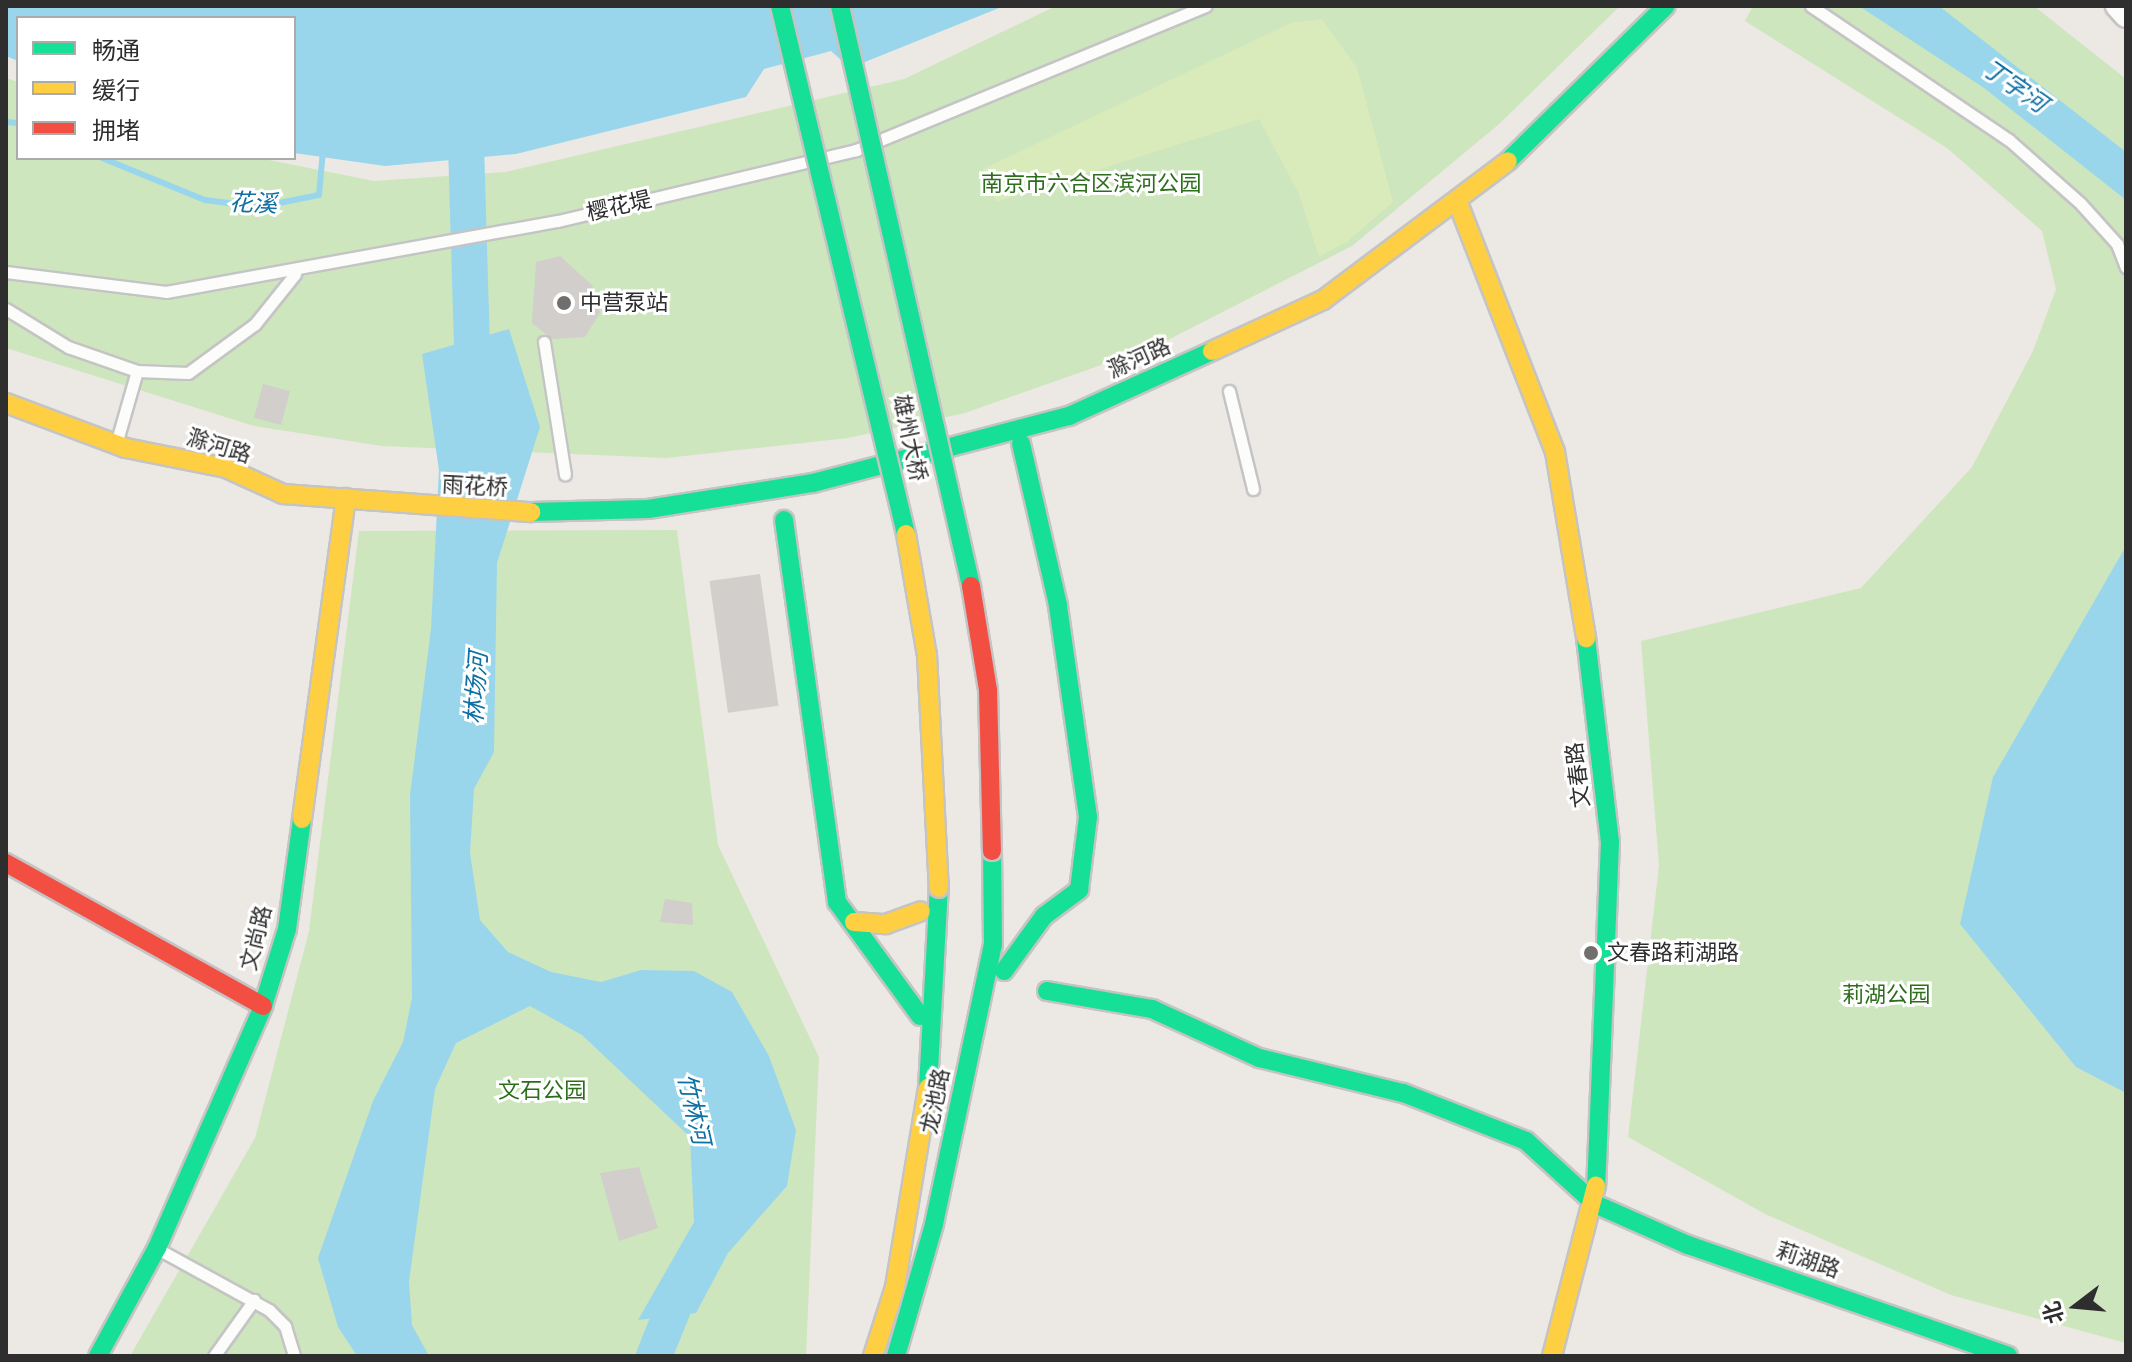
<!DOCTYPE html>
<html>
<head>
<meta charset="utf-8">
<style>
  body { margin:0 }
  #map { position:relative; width:2132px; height:1362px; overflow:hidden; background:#ece8e4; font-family:Mulish,"Noto Sans SC",sans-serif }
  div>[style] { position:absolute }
  .green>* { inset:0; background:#cee6be }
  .pitch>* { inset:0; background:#d9eabb }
  .water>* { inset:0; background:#99d6ec }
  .stream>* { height:6px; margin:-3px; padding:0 3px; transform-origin:3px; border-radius:3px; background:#99d6ec }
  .river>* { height:36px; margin:-18px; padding:0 18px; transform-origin:18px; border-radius:18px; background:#99d6ec }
  .building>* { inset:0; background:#d1cecb; transform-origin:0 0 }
  .roads { filter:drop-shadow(2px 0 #c5c4c5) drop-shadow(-2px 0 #c5c4c5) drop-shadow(0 2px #c5c4c5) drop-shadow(0 -2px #c5c4c5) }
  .lane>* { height:11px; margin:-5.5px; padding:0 5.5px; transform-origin:5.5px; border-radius:5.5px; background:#fcfcfb }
  .street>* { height:22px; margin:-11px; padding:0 11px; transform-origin:11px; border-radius:11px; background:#fcfcfb }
  .fast>* { height:18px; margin:-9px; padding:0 9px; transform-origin:9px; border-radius:9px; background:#16e098 }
  .slow>* { height:18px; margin:-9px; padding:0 9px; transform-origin:9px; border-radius:9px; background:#ffcf43 }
  .jam>* { height:18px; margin:-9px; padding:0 9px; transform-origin:9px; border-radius:9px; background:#f24e42 }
  .bridges { filter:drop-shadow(2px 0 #c5c4c5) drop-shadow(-2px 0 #c5c4c5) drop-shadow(0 2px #c5c4c5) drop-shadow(0 -2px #c5c4c5) }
  .fast-bridge>* { height:18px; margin:-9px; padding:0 9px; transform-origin:9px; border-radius:9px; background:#16e098 }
  .slow-bridge>* { height:18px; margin:-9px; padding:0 9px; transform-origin:9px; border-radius:9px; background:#ffcf43 }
  .jam-bridge>* { height:18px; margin:-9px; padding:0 9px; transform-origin:9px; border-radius:9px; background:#f24e42 }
  .dots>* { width:22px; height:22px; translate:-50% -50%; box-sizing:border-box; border:4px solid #fff; border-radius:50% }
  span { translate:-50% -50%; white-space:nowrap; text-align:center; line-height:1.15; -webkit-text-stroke:6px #fff; paint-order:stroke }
  .park-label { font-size:22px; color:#2c6e1b }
  .street-label { font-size:22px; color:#2e2e2e }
  .poi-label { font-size:22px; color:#2e2e2e }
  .left { translate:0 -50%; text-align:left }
  .water-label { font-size:24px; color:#0d6fa3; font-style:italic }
  .frame { position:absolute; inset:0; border:8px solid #2e2e2e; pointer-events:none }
  .legend { position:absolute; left:16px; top:16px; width:280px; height:144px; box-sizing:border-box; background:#fff; border:2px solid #ababab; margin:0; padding:10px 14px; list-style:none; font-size:24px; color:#2e2e2e }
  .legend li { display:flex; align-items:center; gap:16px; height:40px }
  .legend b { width:40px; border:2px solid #ababab }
  .north { position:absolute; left:2036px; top:1266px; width:80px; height:80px; -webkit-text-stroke:6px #fff; paint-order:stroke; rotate:254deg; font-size:22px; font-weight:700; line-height:32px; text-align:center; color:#2e2e2e }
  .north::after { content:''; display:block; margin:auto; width:28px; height:36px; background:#2e2e2e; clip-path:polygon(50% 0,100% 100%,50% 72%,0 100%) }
</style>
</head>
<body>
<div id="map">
  <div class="green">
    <i style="clip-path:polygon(1056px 6px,1620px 6px,1498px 125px,1352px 246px,1158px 345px,965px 413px,848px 438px,666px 458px,382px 446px,254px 426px,6px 348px,6px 78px,18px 82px,18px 158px,259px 158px,374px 181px,506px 172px,904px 79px)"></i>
    <i style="clip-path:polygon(1753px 6px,2034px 6px,2126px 79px,2126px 1343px,1951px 1295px,1765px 1214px,1628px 1137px,1659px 865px,1641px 641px,1861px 588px,1972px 467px,2033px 351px,2056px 289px,2042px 231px,1947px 148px,1745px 21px)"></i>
    <i style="clip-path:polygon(677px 530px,718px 845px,819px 1057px,806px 1356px,130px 1356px,255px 1138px,309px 931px,359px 531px)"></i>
  </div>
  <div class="pitch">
    <i style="clip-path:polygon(1322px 19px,1357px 68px,1393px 202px,1348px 241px,1319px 257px,1299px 194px,1259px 119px,996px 202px,983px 169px,1291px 23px)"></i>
  </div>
  <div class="water">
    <i style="clip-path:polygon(6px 6px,1004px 6px,850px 68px,831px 51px,764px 69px,746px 97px,516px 154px,385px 166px,294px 153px,294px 18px,18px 18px,18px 61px,6px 56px)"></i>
    <i style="clip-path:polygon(1859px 6px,1939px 6px,2126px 152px,2126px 200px,1984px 88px)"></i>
    <i style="clip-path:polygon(509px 329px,540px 427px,497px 563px,494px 752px,474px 789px,470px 853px,480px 920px,508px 952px,551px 972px,601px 982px,641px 970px,694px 971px,732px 992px,769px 1056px,796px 1130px,787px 1186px,728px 1253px,696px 1313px,638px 1320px,694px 1222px,690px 1137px,582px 1035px,530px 1006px,456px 1043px,435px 1089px,409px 1282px,412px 1325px,429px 1356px,357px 1356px,338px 1327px,318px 1258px,373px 1101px,403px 1042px,412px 998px,410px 795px,431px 629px,439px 470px,422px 354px)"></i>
    <i style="clip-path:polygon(2126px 546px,2126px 1093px,2076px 1067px,1960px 924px,1993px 777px)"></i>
  </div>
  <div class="stream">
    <i style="left:6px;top:122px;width:12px;rotate:5deg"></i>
    <i style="left:102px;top:158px;width:111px;rotate:22.2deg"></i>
    <i style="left:205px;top:200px;width:54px;rotate:7.4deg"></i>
    <i style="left:259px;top:207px;width:61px;rotate:-11.3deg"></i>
    <i style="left:319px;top:195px;width:45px;rotate:-84.9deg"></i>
  </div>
  <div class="river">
    <i style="left:465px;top:111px;width:277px;rotate:88.3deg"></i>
    <i style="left:654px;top:1356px;width:94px;rotate:-68.1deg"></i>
  </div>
  <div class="building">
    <i style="clip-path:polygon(560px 256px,592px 285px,600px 313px,585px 337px,552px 339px,532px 323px,536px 262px)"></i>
    <i style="left:263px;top:384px;width:28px;height:35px;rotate:15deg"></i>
    <i style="left:760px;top:574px;width:133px;height:51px;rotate:82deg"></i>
    <i style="clip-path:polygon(665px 899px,692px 903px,693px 925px,660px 922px)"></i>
    <i style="clip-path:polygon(639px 1167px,658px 1228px,619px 1241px,600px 1173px)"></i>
  </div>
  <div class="roads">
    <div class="lane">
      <i style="left:1811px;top:6px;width:239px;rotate:34.1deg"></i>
      <i style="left:2009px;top:140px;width:96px;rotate:41.6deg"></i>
      <i style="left:2081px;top:204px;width:54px;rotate:48deg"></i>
      <i style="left:2117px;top:244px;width:25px;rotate:69deg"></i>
      <i style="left:6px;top:272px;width:161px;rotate:7.1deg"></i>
      <i style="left:166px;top:292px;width:398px;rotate:-10.3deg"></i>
      <i style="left:558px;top:221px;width:306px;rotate:-13.4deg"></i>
      <i style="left:856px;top:150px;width:378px;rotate:-22.4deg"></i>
      <i style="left:6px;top:309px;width:73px;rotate:31.5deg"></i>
      <i style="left:68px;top:347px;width:73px;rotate:19.2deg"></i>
      <i style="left:544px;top:342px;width:134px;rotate:81deg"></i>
      <i style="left:1229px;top:391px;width:101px;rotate:76.2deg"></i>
      <i style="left:116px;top:444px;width:76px;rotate:-74deg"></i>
      <i style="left:137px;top:371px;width:51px;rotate:2.2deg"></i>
      <i style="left:188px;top:373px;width:83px;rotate:-36.2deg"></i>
      <i style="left:255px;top:324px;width:64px;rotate:-51.3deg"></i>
      <i style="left:158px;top:1249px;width:127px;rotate:28.8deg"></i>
      <i style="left:269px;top:1310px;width:23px;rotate:45deg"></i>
      <i style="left:285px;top:1326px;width:31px;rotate:73deg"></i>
      <i style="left:214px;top:1356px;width:69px;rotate:-54.5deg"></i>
    </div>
    <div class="street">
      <i style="left:2117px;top:6px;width:13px;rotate:48deg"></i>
    </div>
    <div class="fast">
      <i style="left:1508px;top:161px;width:221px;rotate:-44.5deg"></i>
      <i style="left:531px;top:512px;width:117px;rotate:-1.5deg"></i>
      <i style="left:648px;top:509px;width:167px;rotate:-9deg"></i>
      <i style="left:813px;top:483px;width:265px;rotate:-14.7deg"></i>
      <i style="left:1069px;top:416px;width:157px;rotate:-24.4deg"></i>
      <i style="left:784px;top:520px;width:386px;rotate:82.1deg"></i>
      <i style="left:837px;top:902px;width:141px;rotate:53.9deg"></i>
      <i style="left:1586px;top:638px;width:205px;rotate:83.3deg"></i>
      <i style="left:1610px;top:842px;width:344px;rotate:92.3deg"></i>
      <i style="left:1004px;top:971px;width:68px;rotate:-54deg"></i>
      <i style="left:1044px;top:916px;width:44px;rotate:-36.6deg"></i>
      <i style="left:1079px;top:890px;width:74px;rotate:-83deg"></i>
      <i style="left:1088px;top:817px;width:214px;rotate:-98.1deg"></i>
      <i style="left:1058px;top:605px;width:166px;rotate:-102.9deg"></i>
      <i style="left:1047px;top:991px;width:107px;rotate:9.7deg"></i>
      <i style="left:1152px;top:1009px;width:118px;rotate:24.6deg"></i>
      <i style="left:1259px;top:1058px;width:148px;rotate:13.7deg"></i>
      <i style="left:1403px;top:1093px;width:132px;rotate:21.3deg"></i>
      <i style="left:1526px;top:1141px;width:93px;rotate:42.4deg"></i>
      <i style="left:1595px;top:1204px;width:102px;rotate:23.8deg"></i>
      <i style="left:1688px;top:1245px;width:339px;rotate:19.1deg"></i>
      <i style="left:928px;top:1088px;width:200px;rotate:-86.9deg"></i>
      <i style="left:98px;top:1356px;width:123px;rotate:-61.4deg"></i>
      <i style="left:157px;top:1248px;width:264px;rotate:-66.3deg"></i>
      <i style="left:263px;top:1006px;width:81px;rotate:-72.7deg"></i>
      <i style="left:287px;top:929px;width:111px;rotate:-82.2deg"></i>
      <i style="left:896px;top:1356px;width:137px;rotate:-73.9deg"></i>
      <i style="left:934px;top:1224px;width:285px;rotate:-78.1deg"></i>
      <i style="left:993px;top:945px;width:94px;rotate:-90.6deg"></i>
    </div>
    <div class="slow">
      <i style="left:1458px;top:203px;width:267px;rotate:68.7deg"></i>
      <i style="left:1555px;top:452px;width:189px;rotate:80.5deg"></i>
      <i style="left:1212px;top:351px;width:122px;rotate:-24.7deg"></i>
      <i style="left:1323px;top:300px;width:231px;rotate:-36.9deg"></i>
      <i style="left:6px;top:403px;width:128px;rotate:20.6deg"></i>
      <i style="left:126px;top:448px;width:102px;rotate:11.3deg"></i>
      <i style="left:226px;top:468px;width:63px;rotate:24.5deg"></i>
      <i style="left:283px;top:494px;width:249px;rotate:4.2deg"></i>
      <i style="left:302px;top:819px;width:324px;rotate:-82.2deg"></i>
      <i style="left:854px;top:922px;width:32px;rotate:4deg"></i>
      <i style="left:886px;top:924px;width:37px;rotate:-20deg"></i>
      <i style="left:873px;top:1356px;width:72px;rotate:-72.3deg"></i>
      <i style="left:895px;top:1287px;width:202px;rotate:-80.6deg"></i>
      <i style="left:1552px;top:1356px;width:176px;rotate:-75.5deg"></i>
    </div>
    <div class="jam">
      <i style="left:6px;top:863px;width:294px;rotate:29.1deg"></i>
    </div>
  </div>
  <div class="bridges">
    <div class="fast-bridge">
      <i style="left:780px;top:6px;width:543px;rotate:76.58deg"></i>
      <i style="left:840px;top:6px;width:595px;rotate:77.27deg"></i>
    </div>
    <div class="slow-bridge">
      <i style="left:906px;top:534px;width:123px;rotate:80.2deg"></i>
      <i style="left:927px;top:655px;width:233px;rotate:87.1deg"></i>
    </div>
    <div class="jam-bridge">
      <i style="left:971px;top:586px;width:105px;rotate:80.7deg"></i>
      <i style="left:988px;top:690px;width:161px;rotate:88.6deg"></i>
    </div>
  </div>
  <div class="dots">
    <i style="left:564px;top:303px;background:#706f6e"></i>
    <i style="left:1591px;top:953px;background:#706f6e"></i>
  </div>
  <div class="park-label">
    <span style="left:1091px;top:184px">南京市六合区滨河公园</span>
    <span style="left:1886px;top:995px">莉湖公园</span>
    <span style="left:542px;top:1091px">文石公园</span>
  </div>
  <div class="street-label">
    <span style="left:619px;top:206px;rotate:-13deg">樱花堤</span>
    <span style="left:1139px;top:358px;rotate:-24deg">滁河路</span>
    <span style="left:910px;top:438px;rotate:78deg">雄州大桥</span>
    <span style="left:219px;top:446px;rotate:17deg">滁河路</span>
    <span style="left:475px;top:486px;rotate:3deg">雨花桥</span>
    <span style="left:1578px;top:775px;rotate:-97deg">文春路</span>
    <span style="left:256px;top:938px;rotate:-76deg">文尚路</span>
    <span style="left:935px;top:1101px;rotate:-78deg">龙池路</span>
    <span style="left:1808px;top:1260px;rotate:19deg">莉湖路</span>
  </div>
  <div class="poi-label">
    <span class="left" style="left:580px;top:303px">中营泵站</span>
    <span class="left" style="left:1607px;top:953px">文春路莉湖路</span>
  </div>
  <div class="water-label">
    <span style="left:2015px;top:86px;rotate:35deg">丁字河</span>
    <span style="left:253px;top:203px;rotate:2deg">花溪</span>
    <span style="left:476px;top:688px;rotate:-86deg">林场河</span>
    <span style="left:694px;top:1109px;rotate:77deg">竹林河</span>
  </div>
  <div class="frame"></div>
  <ul class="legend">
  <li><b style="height:10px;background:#16e098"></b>畅通</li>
  <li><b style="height:10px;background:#ffcf43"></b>缓行</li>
  <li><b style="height:10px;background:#f24e42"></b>拥堵</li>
  </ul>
  <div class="north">北</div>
</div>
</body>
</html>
